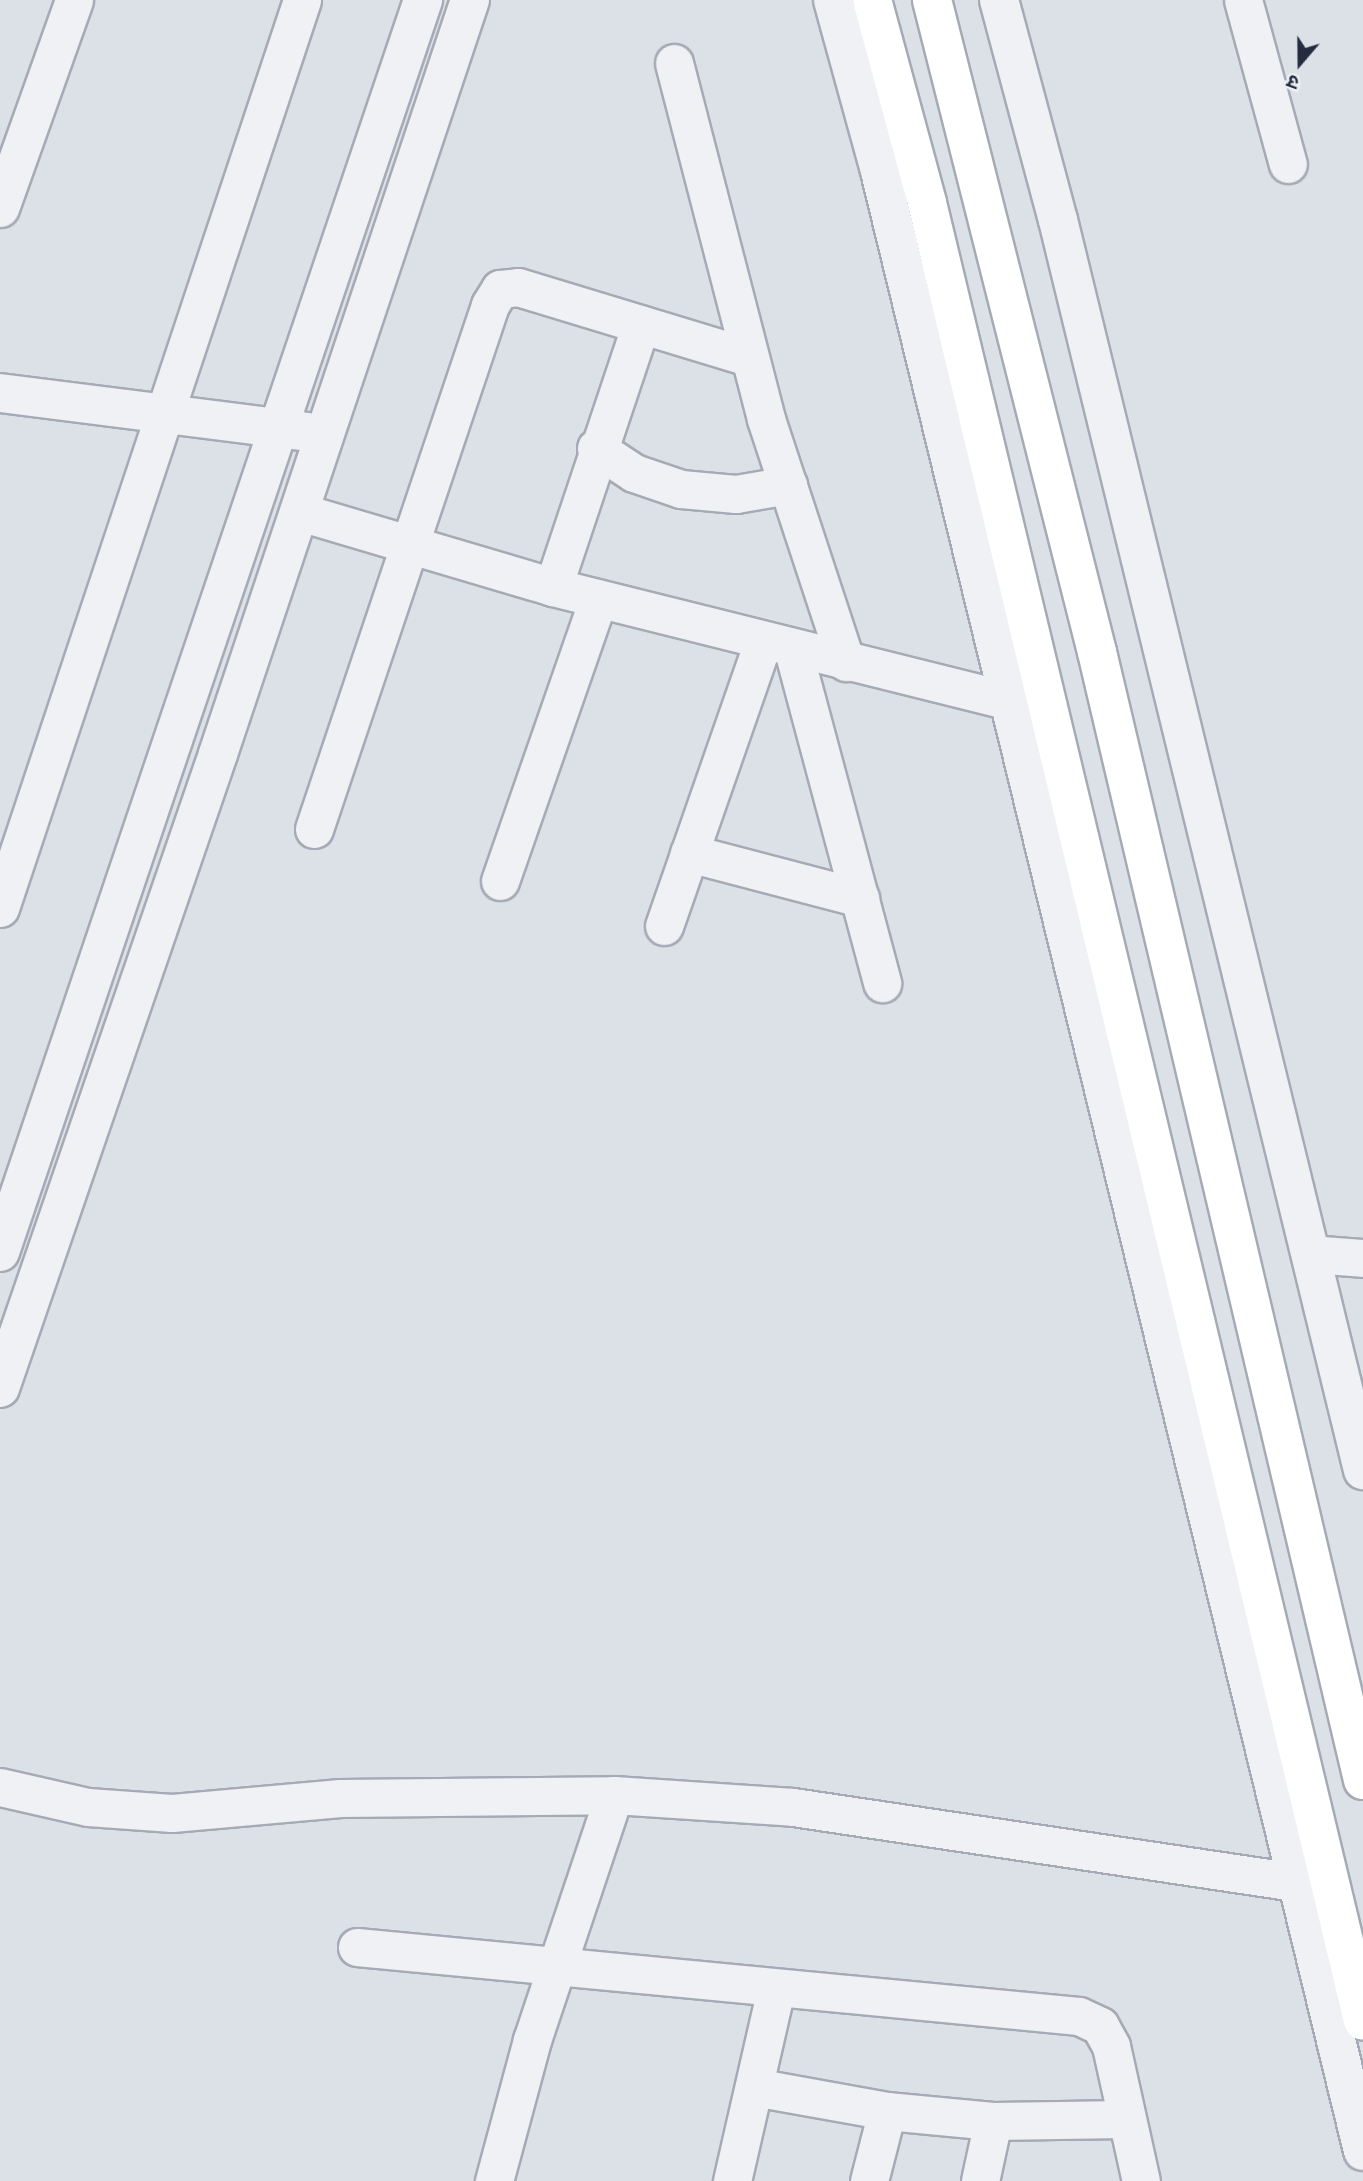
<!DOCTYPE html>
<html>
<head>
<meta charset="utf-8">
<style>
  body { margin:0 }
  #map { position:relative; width:1363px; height:2181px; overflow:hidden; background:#dce0e7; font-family:Manrope,"Noto Sans Devanagari",sans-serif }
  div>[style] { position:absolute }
  .roads { filter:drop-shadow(2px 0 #a5aab5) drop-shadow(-2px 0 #a5aab5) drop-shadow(0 2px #a5aab5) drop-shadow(0 -2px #a5aab5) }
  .minor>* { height:37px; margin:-18.5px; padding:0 18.5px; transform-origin:18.5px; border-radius:18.5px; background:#eff1f5 }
  .tertiary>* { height:38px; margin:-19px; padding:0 19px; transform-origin:19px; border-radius:19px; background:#eff1f5 }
  .trunk>* { height:38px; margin:-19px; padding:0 19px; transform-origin:19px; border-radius:19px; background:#fff }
  span { translate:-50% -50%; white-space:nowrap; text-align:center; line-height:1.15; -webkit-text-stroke:5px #ebeff5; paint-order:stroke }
  .north { position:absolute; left:1265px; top:28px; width:70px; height:70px; -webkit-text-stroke:5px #ebeff5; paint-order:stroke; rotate:200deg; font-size:19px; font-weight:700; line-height:28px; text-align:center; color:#242d3f }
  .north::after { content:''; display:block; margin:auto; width:24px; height:32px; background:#242d3f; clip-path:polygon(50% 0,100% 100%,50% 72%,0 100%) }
</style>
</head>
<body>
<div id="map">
  <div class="roads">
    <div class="minor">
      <i style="left:1243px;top:0;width:170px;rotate:74.7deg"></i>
      <i style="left:674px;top:63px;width:368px;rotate:75.5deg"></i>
      <i style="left:766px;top:419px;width:256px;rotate:71.8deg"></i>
      <i style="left:0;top:208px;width:221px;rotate:-70.4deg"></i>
      <i style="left:596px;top:448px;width:45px;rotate:33.3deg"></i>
      <i style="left:634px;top:473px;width:50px;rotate:18.8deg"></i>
      <i style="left:681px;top:489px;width:55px;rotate:5.2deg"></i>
      <i style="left:736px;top:494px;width:53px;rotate:-9.8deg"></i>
      <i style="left:300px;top:512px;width:264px;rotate:16.5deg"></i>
      <i style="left:553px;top:587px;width:470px;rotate:14deg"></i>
      <i style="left:553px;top:587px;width:277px;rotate:-71.5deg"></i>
      <i style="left:793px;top:650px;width:345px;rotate:75deg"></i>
      <i style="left:314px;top:829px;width:553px;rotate:-71.43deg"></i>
      <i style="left:490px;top:305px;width:19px;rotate:-58deg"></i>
      <i style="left:500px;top:289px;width:18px;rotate:-6deg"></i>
      <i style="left:518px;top:287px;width:241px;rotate:16.9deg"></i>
      <i style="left:689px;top:853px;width:177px;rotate:14.7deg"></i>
      <i style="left:500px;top:881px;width:299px;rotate:-70.8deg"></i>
      <i style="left:0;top:908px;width:957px;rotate:-71.6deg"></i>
      <i style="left:664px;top:926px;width:301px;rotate:-70.8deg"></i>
      <i style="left:1311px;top:1254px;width:52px;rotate:4.4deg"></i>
      <i style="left:0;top:1787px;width:90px;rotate:12.8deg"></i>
      <i style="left:88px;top:1807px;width:84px;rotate:4.1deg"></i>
      <i style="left:172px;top:1813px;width:169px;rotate:-5.1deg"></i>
      <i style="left:340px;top:1798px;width:274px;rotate:-0.6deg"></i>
      <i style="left:614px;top:1795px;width:179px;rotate:3.8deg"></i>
      <i style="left:793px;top:1807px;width:508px;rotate:8.5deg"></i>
      <i style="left:357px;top:1947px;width:725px;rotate:5.46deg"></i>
      <i style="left:1079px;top:2016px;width:23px;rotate:25deg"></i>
      <i style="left:1100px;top:2026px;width:23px;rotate:61deg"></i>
      <i style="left:1111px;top:2046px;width:138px;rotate:77.5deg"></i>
      <i style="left:754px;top:2087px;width:135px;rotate:10.2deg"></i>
      <i style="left:887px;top:2111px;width:106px;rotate:5.4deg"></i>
      <i style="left:993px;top:2121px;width:132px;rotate:-0.9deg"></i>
      <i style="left:494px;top:2181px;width:146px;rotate:-74.9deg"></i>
      <i style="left:532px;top:2040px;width:258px;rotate:-71.5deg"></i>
      <i style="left:732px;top:2181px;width:197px;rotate:-77.1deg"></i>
      <i style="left:869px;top:2181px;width:72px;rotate:-75.6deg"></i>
      <i style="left:980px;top:2181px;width:61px;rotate:-77.8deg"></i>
    </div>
    <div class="tertiary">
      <i style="left:833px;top:0;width:177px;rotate:74.6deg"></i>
      <i style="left:880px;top:171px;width:2038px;rotate:76.29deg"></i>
      <i style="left:999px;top:0;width:228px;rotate:75deg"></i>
      <i style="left:1058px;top:220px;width:1287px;rotate:76.29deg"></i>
      <i style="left:0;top:393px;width:309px;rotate:7.2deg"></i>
      <i style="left:0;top:1252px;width:1322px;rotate:-71.33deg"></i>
      <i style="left:0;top:1388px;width:670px;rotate:-71.02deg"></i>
      <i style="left:218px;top:754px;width:795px;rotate:-71.52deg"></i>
    </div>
    <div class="trunk">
      <i style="left:872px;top:0;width:210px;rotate:74.8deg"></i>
      <i style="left:927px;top:203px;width:1869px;rotate:76.51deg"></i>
      <i style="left:932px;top:0;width:673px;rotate:75.8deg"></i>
      <i style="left:1097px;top:652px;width:1159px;rotate:76.73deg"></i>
    </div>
  </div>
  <div class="north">उ</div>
</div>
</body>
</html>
